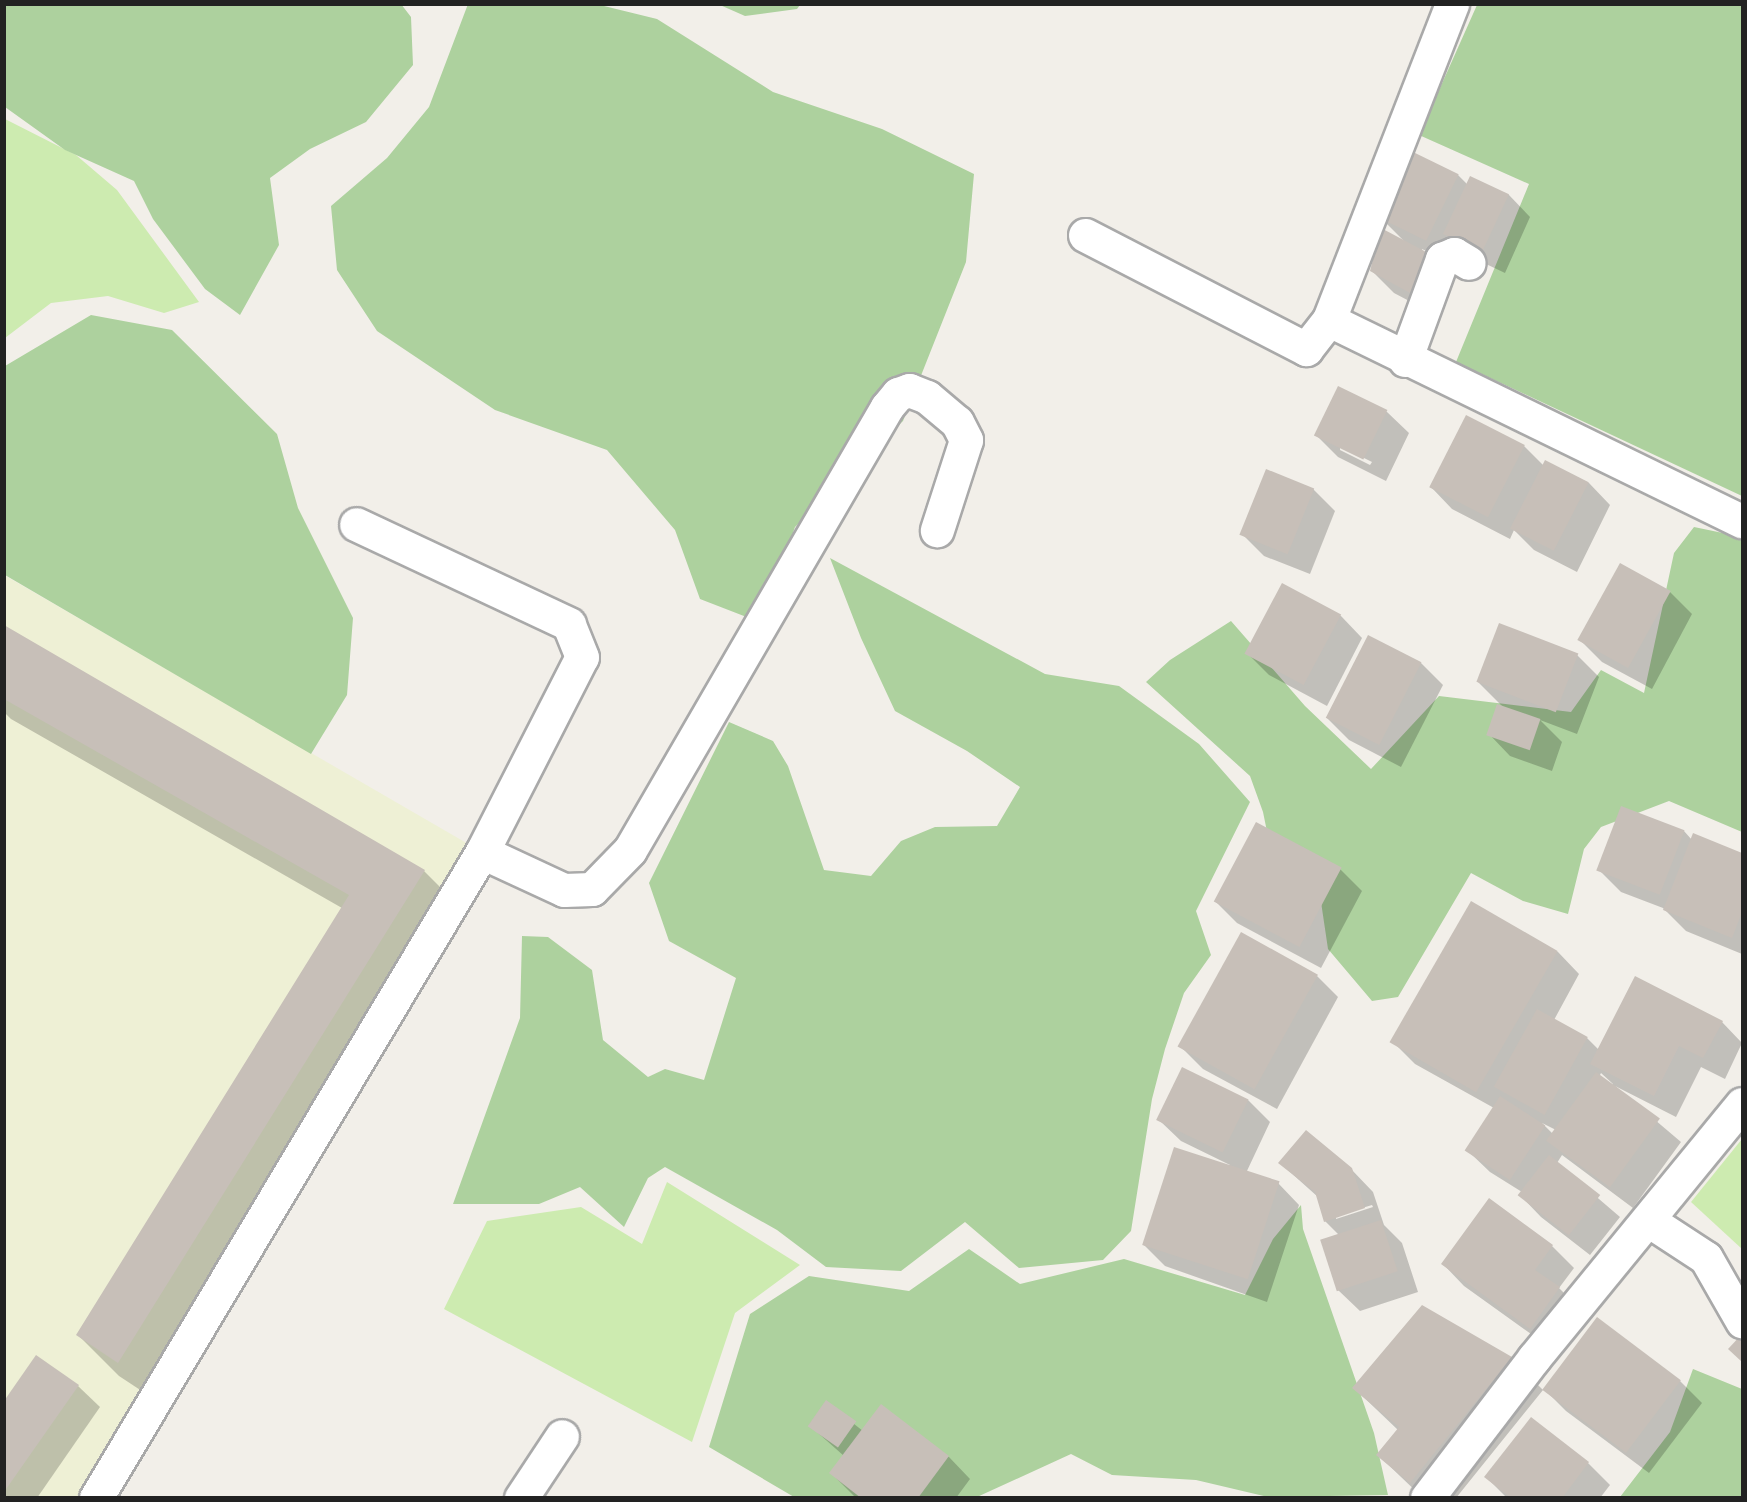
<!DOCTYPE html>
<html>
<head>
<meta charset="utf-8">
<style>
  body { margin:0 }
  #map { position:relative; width:1747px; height:1502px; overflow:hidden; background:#f2efe9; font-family:Roboto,sans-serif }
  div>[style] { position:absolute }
  .farmland>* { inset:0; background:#eef0d5 }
  .grass>* { inset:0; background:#cdebb0 }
  .forest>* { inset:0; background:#add19e }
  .shadow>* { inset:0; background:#0003 }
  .building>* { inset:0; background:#c7bfb8; transform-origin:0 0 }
  .roads { filter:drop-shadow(2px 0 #a9a9a9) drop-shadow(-2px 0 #a9a9a9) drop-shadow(0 2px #a9a9a9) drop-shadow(0 -2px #a9a9a9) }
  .minor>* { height:33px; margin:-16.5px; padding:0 16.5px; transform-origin:16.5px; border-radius:16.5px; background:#fff }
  span { translate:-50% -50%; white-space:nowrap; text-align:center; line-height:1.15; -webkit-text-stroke:6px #fff; paint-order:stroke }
  .frame { position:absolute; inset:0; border:6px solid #222; pointer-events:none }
</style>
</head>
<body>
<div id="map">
  <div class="farmland">
    <i style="clip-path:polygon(4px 575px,482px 852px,96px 1497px,5px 1497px)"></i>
  </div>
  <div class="grass">
    <i style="clip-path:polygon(5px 119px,76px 155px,117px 190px,199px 302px,164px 313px,108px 296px,51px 303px,5px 338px)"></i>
    <i style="clip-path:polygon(1742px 1139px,1742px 1249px,1691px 1202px)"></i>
    <i style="clip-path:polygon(667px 1182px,800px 1265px,735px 1313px,692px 1442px,444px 1309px,487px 1221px,581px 1207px,642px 1244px)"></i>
  </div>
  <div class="forest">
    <i style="clip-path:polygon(401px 4px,411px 17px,413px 65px,366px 122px,310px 149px,270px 178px,279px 245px,240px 315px,205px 289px,153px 219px,134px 181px,65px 150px,5px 107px,5px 5px)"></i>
    <i style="clip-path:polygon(468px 4px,600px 5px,657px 19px,773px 92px,882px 129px,974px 174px,966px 262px,903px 421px,795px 527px,762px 623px,700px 599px,675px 530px,607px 450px,495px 410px,377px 331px,337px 270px,331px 206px,387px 158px,429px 107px)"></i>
    <i style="clip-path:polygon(720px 5px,800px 5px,797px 9px,745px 16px)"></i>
    <i style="clip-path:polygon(1477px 5px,1742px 5px,1742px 496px,1456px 362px,1529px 184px,1419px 135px)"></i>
    <i style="clip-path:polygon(91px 315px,172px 330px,277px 434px,298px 508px,353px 618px,347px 695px,311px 754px,5px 575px,5px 366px)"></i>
    <i style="clip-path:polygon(1694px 527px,1742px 537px,1742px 832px,1669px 801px,1601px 827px,1584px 849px,1568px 914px,1523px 901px,1471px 873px,1398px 997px,1372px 1001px,1328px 949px,1317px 875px,1272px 856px,1263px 812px,1250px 776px,1146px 682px,1170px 660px,1231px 621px,1305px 706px,1371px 769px,1439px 696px,1571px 712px,1601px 670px,1644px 693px,1674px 553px)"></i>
    <i style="clip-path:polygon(830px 558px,1045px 674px,1119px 686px,1199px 744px,1250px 802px,1196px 911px,1211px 955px,1184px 993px,1165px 1049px,1152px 1099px,1131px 1231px,1103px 1260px,1019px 1268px,965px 1222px,901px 1271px,826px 1267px,777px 1230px,665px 1167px,648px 1178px,624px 1227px,580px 1187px,539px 1204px,453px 1204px,520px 1018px,522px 936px,548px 937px,592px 970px,603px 1040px,648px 1077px,665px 1069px,704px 1080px,736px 978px,669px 941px,649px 883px,729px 722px,773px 741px,788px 766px,824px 870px,871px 876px,901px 841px,935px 827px,997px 826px,1020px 787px,967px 751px,895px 711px,861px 638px)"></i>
    <i style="clip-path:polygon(1301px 1205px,1303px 1229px,1374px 1433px,1388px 1495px,1268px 1497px,1196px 1480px,1112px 1475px,1071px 1454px,977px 1497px,794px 1497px,709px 1447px,750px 1314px,809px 1276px,909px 1291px,969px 1249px,1020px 1284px,1124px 1259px,1245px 1295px,1273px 1239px)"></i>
    <i style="clip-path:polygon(1693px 1369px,1742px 1389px,1742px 1497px,1620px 1497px,1670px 1432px)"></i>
  </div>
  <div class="shadow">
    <i style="clip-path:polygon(1458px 175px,1468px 185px,1471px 178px,1509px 195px,1530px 217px,1505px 273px,1467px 255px,1450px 262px,1422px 249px,1432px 313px,1394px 293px,1372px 271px,1404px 241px,1381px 218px)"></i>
    <i style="clip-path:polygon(evenodd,1339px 388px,1387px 412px,1409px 433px,1386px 481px,1338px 457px,1316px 435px,1339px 388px,1340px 446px,1372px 462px,1370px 465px,1340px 450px,1340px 446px)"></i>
    <i style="clip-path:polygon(1524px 446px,1544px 466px,1546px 462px,1589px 483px,1610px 505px,1577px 572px,1534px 550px,1514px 530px,1510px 539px,1452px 509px,1431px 487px)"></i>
    <i style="clip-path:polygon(1313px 489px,1335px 511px,1310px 574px,1264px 556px,1243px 535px)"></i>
    <i style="clip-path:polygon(1283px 585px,1341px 616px,1362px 638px,1327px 706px,1269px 675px,1247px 653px)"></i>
    <i style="clip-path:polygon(1670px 592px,1692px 614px,1652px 689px,1602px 662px,1580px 640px)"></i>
    <i style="clip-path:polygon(4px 627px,424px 871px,465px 912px,160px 1403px,119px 1376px,78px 1335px,342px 908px,11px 719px,4px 712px)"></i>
    <i style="clip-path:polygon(1369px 637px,1421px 663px,1443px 685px,1401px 767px,1349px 740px,1327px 718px)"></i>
    <i style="clip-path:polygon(1577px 655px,1599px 677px,1577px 734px,1540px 720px,1562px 742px,1552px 771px,1510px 756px,1489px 734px,1503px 707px,1478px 682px)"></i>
    <i style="clip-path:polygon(1257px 824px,1340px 869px,1362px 891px,1321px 968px,1237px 923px,1215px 901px)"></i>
    <i style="clip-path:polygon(1684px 831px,1692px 840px,1694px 835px,1742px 855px,1742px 954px,1686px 931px,1663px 908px,1621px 892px,1599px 870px)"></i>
    <i style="clip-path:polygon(evenodd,1471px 903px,1558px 952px,1579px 974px,1554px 1020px,1587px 1038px,1599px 1050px,1722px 1022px,1742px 1043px,1725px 1079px,1701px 1067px,1676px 1117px,1615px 1086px,1681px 1142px,1633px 1208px,1562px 1155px,1557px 1163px,1620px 1217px,1590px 1255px,1541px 1217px,1520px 1195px,1522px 1192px,1490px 1172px,1468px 1151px,1494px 1108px,1415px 1064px,1393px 1042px,1471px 903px,1601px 1073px,1613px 1084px,1612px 1086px,1599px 1077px,1601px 1073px,1471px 903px,1542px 1123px,1556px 1130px,1553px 1134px,1542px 1123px)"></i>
    <i style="clip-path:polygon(1317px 976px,1338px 997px,1277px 1109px,1203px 1069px,1181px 1047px)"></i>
    <i style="clip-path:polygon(1248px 1100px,1270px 1122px,1246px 1173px,1278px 1183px,1299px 1205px,1267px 1302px,1165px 1266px,1143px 1244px,1230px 1165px,1181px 1141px,1159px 1120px)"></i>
    <i style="clip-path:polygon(evenodd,1280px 1163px,1351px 1169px,1373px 1192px,1384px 1225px,1402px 1243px,1418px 1292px,1360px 1311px,1338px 1290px,1339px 1235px,1325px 1221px,1318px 1197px,1280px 1163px,1372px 1205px,1373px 1207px,1336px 1219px,1336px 1216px,1372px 1205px)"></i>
    <i style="clip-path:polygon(1552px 1246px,1574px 1268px,1559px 1288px,1581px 1310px,1552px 1349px,1464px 1286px,1443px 1264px)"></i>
    <i style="clip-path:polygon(1511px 1358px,1543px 1390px,1456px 1498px,1423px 1498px,1378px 1455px,1398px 1430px,1354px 1388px)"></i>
    <i style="clip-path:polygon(1680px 1381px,1702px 1403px,1649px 1473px,1566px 1411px,1544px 1389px)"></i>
    <i style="clip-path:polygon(78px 1386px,100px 1407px,37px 1498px,4px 1498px,4px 1403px)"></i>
    <i style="clip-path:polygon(826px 1402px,863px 1431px,882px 1406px,949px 1457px,970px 1479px,956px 1498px,856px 1498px,831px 1473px,844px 1456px,809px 1425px)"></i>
    <i style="clip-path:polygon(1588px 1463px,1610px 1485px,1600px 1498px,1507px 1498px,1486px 1477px)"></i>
  </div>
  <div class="building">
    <i style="left:1411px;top:151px;width:53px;height:74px;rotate:26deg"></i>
    <i style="left:1470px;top:176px;width:43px;height:64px;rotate:25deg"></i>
    <i style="clip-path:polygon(1381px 228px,1430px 254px,1410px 293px,1370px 271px)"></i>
    <i style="left:1338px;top:386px;width:55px;height:55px;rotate:26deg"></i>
    <i style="left:1466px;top:415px;width:66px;height:81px;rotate:27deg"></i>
    <i style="left:1545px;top:460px;width:49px;height:77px;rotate:27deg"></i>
    <i style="left:1266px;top:469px;width:52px;height:71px;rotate:22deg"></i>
    <i style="left:1620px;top:563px;width:58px;height:88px;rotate:29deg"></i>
    <i style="left:1282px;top:583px;width:67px;height:80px;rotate:28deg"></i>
    <i style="left:1499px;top:623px;width:85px;height:63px;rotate:21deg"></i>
    <i style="clip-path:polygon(4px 625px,425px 870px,118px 1363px,76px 1335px,349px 895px,4px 699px)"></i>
    <i style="left:1368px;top:635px;width:60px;height:93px;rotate:27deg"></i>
    <i style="left:1497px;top:704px;width:46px;height:33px;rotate:19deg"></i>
    <i style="left:1621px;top:806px;width:68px;height:69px;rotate:21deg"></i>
    <i style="left:1256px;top:822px;width:97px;height:90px;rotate:28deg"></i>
    <i style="clip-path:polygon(1693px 833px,1742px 853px,1742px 912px,1732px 938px,1663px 910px)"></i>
    <i style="left:1471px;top:901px;width:100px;height:163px;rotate:30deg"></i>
    <i style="left:1241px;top:932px;width:88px;height:131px;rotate:29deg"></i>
    <i style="clip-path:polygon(1635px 976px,1723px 1021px,1703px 1058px,1679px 1046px,1654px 1096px,1590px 1064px)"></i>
    <i style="left:1537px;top:1009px;width:58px;height:89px;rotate:29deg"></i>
    <i style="left:1182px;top:1067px;width:74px;height:59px;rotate:26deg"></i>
    <i style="left:1596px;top:1072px;width:79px;height:85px;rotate:36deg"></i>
    <i style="left:1500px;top:1096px;width:54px;height:65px;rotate:33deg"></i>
    <i style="clip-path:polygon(1306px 1130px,1352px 1168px,1365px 1208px,1324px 1222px,1315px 1192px,1278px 1163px)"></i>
    <i style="left:1174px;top:1147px;width:111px;height:103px;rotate:18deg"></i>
    <i style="left:1549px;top:1155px;width:65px;height:51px;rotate:38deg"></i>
    <i style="clip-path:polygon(1489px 1198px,1553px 1245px,1535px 1270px,1560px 1287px,1530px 1329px,1441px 1264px)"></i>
    <i style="left:1381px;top:1220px;width:54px;height:64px;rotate:72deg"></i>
    <i style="clip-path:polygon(1422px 1305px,1512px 1357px,1410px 1483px,1376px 1455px,1399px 1427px,1352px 1388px)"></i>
    <i style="left:1597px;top:1317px;width:105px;height:91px;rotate:37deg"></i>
    <i style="clip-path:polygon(1742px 1334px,1742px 1362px,1728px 1349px)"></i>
    <i style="clip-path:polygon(36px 1355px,79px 1385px,4px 1492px,4px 1401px)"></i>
    <i style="left:826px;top:1400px;width:37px;height:32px;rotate:35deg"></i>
    <i style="clip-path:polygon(881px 1404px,949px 1456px,918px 1498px,861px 1498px,829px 1473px)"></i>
    <i style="clip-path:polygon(1531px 1417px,1589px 1462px,1562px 1498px,1511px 1498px,1484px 1477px)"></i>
  </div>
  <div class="roads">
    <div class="minor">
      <i style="left:1452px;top:4px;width:339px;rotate:111.3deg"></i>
      <i style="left:1329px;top:320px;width:459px;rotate:26deg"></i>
      <i style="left:1085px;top:235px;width:249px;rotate:27.3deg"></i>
      <i style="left:1306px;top:349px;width:37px;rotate:-52deg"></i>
      <i style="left:1405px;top:360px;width:108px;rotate:-69.9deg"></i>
      <i style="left:1442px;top:259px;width:13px;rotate:-23deg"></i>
      <i style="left:1454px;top:254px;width:17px;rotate:31deg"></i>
      <i style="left:482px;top:852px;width:90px;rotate:24.9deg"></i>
      <i style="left:564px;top:890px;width:28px;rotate:-2deg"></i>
      <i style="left:592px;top:889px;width:54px;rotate:-45.7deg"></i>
      <i style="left:630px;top:850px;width:512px;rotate:-59.88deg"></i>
      <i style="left:887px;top:407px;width:17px;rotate:-50deg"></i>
      <i style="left:898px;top:394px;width:12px;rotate:-20deg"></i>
      <i style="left:909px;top:390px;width:19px;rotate:21deg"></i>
      <i style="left:927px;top:397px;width:39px;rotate:40deg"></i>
      <i style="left:957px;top:422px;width:20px;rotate:63deg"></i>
      <i style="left:966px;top:440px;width:95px;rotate:107.9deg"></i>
      <i style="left:1648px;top:1220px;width:69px;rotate:33.2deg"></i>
      <i style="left:1706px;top:1258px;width:73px;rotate:60.3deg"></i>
      <i style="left:96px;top:1498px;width:753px;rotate:-59.14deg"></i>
      <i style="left:482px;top:852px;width:219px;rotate:-62.9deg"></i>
      <i style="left:582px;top:657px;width:35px;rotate:-112deg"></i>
      <i style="left:569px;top:624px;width:235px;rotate:-154.9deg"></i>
      <i style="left:521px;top:1498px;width:74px;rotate:-56.5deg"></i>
      <i style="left:1427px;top:1498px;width:176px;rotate:-52.6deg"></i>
      <i style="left:1534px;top:1358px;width:328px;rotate:-50.7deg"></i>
    </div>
  </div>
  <div class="frame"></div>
</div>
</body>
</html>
